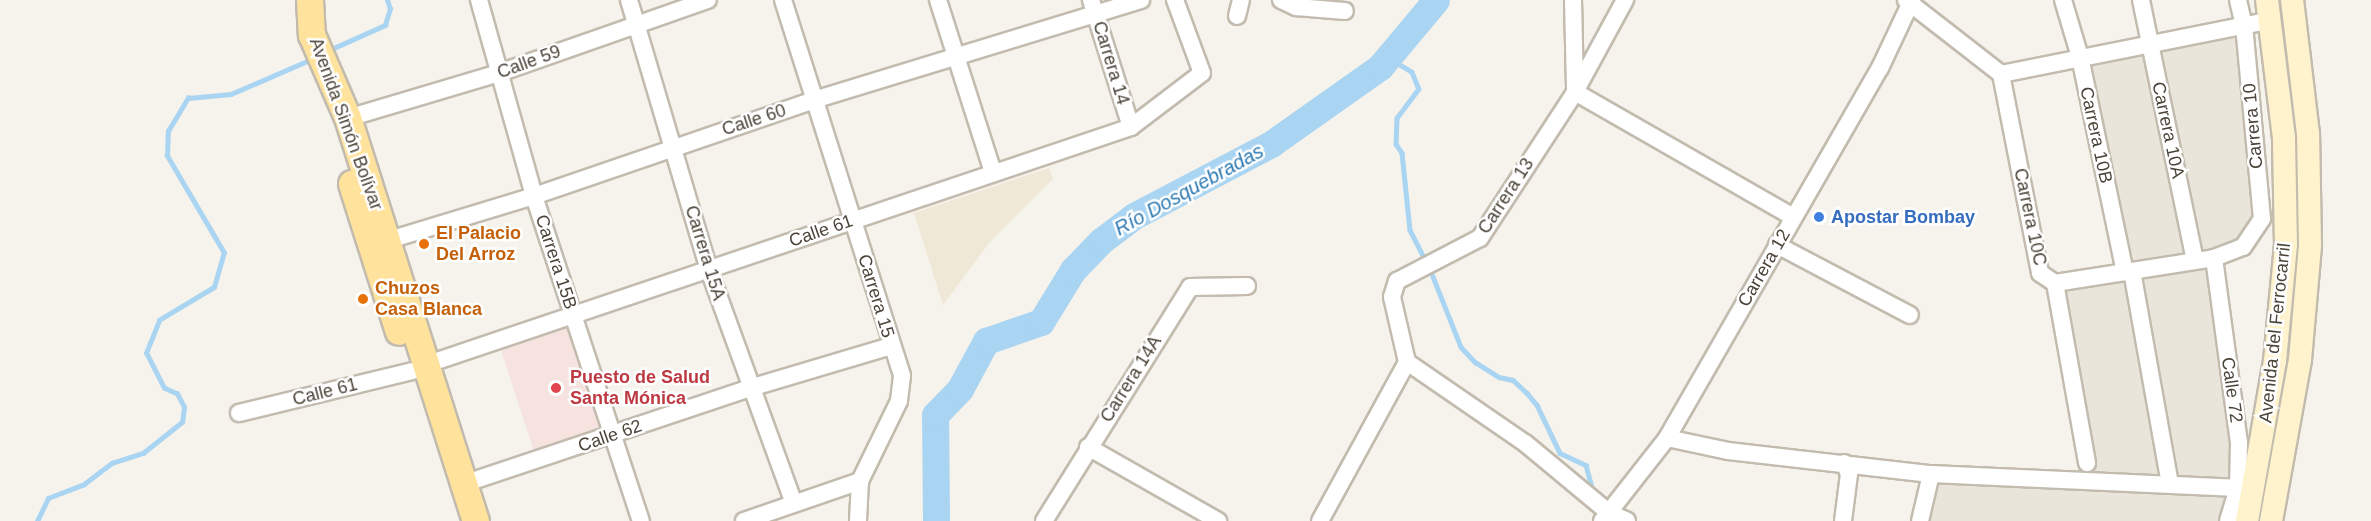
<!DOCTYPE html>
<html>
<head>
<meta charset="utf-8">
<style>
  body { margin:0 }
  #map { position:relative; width:2371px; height:521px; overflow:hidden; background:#f6f3ec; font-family:Helvetica,sans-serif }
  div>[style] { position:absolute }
  .residential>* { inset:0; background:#eae5da }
  .education>* { inset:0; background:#efe8d6 }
  .medical>* { inset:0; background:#f6e3e0; transform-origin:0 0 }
  .stream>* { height:4.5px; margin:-2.25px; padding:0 2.25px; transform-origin:2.25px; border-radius:2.25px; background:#a9d4f2 }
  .river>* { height:27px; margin:-13.5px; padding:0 13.5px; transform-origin:13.5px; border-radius:13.5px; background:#a9d4f2 }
  .roads { filter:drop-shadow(2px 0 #c2bbae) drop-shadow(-2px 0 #c2bbae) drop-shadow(0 2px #c2bbae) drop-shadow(0 -2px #c2bbae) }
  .minor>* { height:16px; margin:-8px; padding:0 8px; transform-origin:8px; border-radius:8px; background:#fff }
  .secondary>* { height:22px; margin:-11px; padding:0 11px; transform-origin:11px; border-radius:11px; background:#fff3cd }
  .primary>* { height:26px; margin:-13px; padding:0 13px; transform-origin:13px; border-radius:13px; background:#ffe39c }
  .dots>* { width:16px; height:16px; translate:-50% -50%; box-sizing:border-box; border:3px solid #fff; border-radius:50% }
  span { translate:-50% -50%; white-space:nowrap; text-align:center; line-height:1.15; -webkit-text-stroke:5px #fff; paint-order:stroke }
  .street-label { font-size:18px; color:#4b4439 }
  .shop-label { font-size:18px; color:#366cbe; font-weight:700 }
  .left { translate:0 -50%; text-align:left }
  .food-label { font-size:18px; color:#c56008; font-weight:700 }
  .health-label { font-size:18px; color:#be3a42; font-weight:700 }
  .water-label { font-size:20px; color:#2e7ab2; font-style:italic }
</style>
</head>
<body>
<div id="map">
  <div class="residential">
    <i style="clip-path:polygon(2244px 26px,2262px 219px,2249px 238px,2215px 259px,2239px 442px,2228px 521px,1920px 521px,1931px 474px,2073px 479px,2087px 463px,2055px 283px,2124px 272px,2080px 57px)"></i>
  </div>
  <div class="education">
    <i style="clip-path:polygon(1049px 168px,1053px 179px,989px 243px,943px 305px,914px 213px)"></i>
  </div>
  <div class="medical">
    <i style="left:574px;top:316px;width:125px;height:80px;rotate:72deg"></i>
  </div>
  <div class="stream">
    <i style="left:327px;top:51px;width:64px;rotate:-24.1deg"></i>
    <i style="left:385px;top:25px;width:17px;rotate:-73deg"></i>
    <i style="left:390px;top:9px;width:9px;rotate:-108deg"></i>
    <i style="left:1392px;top:55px;width:9px;rotate:58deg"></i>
    <i style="left:1397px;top:63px;width:17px;rotate:31deg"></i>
    <i style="left:1412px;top:72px;width:18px;rotate:68deg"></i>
    <i style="left:1419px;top:89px;width:36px;rotate:127deg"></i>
    <i style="left:1397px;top:118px;width:26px;rotate:92deg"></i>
    <i style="left:1396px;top:144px;width:11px;rotate:56deg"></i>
    <i style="left:1402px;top:153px;width:77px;rotate:84.1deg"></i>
    <i style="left:1410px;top:230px;width:36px;rotate:63deg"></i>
    <i style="left:1430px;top:269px;width:84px;rotate:68.3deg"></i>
    <i style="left:1461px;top:347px;width:21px;rotate:47deg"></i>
    <i style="left:1475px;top:362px;width:28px;rotate:32deg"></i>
    <i style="left:1499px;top:377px;width:14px;rotate:12deg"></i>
    <i style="left:1513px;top:380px;width:19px;rotate:43deg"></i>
    <i style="left:1527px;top:393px;width:16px;rotate:50deg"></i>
    <i style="left:1537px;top:405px;width:53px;rotate:64.4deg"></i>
    <i style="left:1560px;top:453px;width:29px;rotate:25deg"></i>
    <i style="left:1586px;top:465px;width:23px;rotate:75deg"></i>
    <i style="left:37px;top:521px;width:25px;rotate:-64deg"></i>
    <i style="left:48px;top:498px;width:39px;rotate:-21deg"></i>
    <i style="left:84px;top:484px;width:35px;rotate:-37deg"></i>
    <i style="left:112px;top:463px;width:33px;rotate:-18deg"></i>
    <i style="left:143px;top:453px;width:50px;rotate:-38.5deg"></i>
    <i style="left:182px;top:422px;width:15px;rotate:-82deg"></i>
    <i style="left:184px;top:407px;width:15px;rotate:-118deg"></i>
    <i style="left:177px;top:394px;width:14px;rotate:-155deg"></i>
    <i style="left:164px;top:388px;width:39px;rotate:-117deg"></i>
    <i style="left:146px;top:353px;width:35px;rotate:-68deg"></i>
    <i style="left:159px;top:320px;width:64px;rotate:-31deg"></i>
    <i style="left:214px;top:287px;width:35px;rotate:-74deg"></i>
    <i style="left:224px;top:253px;width:113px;rotate:-120.4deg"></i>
    <i style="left:167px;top:156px;width:25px;rotate:-88deg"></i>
    <i style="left:168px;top:131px;width:39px;rotate:-59deg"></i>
    <i style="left:188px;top:98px;width:43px;rotate:-5.3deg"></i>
    <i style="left:231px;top:94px;width:90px;rotate:-23.4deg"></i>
  </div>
  <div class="river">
    <i style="left:936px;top:521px;width:106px;rotate:-90.5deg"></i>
    <i style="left:935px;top:415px;width:36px;rotate:-46deg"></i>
    <i style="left:960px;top:389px;width:55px;rotate:-61.6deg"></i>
    <i style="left:986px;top:341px;width:58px;rotate:-19.1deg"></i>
    <i style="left:1041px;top:322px;width:61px;rotate:-58.4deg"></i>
    <i style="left:1073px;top:270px;width:40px;rotate:-46deg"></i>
    <i style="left:1101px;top:241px;width:41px;rotate:-37.1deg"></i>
    <i style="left:1134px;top:216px;width:155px;rotate:-27.7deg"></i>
    <i style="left:1271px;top:144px;width:133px;rotate:-35.2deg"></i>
    <i style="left:1380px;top:67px;width:87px;rotate:-50.1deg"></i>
  </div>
  <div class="roads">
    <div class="minor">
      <i style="left:479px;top:0;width:204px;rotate:74.3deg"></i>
      <i style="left:534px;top:196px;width:342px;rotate:71.8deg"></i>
      <i style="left:629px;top:0;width:282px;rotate:73.5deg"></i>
      <i style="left:709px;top:270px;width:246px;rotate:70deg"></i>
      <i style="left:783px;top:0;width:394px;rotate:72.4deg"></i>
      <i style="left:902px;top:376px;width:25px;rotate:97deg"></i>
      <i style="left:899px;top:401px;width:89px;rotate:116deg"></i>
      <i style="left:860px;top:481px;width:40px;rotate:92.9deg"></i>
      <i style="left:938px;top:0;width:181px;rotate:72.3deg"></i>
      <i style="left:1091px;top:0;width:133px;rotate:72.5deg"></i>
      <i style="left:1281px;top:0;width:17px;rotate:25deg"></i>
      <i style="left:1296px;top:7px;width:49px;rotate:4.7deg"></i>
      <i style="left:1573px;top:0;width:91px;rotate:88.7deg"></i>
      <i style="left:1906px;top:0;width:120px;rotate:37.9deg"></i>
      <i style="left:2001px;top:74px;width:203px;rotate:78.9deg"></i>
      <i style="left:2040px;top:273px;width:18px;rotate:34deg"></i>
      <i style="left:2055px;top:283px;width:161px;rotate:-8.9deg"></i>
      <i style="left:2214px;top:258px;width:31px;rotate:-21deg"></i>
      <i style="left:2243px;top:247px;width:34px;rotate:-56deg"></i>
      <i style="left:2262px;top:219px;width:194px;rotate:-95.3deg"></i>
      <i style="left:2244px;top:26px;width:27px;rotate:-103deg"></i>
      <i style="left:2063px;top:0;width:59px;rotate:73.4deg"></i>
      <i style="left:2080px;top:57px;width:220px;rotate:78.2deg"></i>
      <i style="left:2141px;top:0;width:266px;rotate:78.3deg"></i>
      <i style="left:1237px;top:16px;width:16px;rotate:-76deg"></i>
      <i style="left:2001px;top:74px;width:275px;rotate:-11.3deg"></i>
      <i style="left:1575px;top:92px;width:251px;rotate:29.8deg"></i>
      <i style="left:348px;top:118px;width:161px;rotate:-16.6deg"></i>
      <i style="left:502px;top:72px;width:218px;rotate:-19.3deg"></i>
      <i style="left:379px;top:243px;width:162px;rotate:-16.9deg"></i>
      <i style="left:534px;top:196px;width:299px;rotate:-18.9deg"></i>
      <i style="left:817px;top:99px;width:339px;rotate:-17deg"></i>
      <i style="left:1777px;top:245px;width:150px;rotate:27.8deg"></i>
      <i style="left:2214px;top:258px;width:186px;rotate:82.3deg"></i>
      <i style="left:2239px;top:442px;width:46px;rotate:91.2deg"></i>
      <i style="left:2238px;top:488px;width:34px;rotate:107deg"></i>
      <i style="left:2132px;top:271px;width:216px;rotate:79.9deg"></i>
      <i style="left:2055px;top:283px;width:183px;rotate:79.9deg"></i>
      <i style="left:1407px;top:362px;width:143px;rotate:34.5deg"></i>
      <i style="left:1525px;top:443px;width:108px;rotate:39.7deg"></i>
      <i style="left:1608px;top:512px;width:21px;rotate:25deg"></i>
      <i style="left:428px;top:364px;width:742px;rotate:-18.63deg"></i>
      <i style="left:1131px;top:127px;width:89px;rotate:-37.3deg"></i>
      <i style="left:1202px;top:73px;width:78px;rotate:-110.3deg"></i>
      <i style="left:239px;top:413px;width:178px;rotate:-13.6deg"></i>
      <i style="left:1667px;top:438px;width:62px;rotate:12deg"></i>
      <i style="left:1728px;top:451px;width:204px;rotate:6.5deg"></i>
      <i style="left:1931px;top:474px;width:307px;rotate:2.6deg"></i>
      <i style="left:1088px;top:447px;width:150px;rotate:29.6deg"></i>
      <i style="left:466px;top:483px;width:299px;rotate:-18.5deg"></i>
      <i style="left:750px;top:388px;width:147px;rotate:-16.6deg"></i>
      <i style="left:744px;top:521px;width:123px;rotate:-19deg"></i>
      <i style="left:1044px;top:521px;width:276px;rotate:-58deg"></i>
      <i style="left:1190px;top:287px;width:57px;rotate:-1deg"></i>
      <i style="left:1320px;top:521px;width:181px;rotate:-61.3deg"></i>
      <i style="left:1407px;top:362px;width:67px;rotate:-103deg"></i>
      <i style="left:1392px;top:297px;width:17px;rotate:-73deg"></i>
      <i style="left:1397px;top:281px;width:93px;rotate:-27.4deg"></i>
      <i style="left:1480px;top:238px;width:174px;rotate:-56.9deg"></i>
      <i style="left:1575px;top:92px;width:105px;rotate:-61.5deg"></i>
      <i style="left:1602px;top:521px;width:105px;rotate:-51.9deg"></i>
      <i style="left:1667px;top:438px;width:427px;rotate:-60.1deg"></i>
      <i style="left:1880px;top:68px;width:75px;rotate:-64.8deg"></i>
      <i style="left:1843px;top:521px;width:47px;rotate:-82.7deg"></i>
      <i style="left:1849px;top:474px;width:12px;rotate:-114deg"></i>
      <i style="left:1920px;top:521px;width:48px;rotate:-76.8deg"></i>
    </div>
    <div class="secondary">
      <i style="left:2247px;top:521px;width:162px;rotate:-80.1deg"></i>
      <i style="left:2275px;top:361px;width:117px;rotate:-84.6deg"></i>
      <i style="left:2286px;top:245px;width:107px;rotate:-91.1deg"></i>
      <i style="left:2284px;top:138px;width:139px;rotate:-97deg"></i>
      <i style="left:2271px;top:521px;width:164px;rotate:-79.8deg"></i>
      <i style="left:2300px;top:360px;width:115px;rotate:-85deg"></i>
      <i style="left:2310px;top:245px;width:111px;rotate:-91deg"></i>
      <i style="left:2308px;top:134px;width:135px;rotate:-96.8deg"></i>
    </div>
    <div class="primary">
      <i style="left:310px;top:0;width:35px;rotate:87deg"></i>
      <i style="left:312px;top:35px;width:90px;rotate:66.6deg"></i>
      <i style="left:348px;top:118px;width:423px;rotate:72.4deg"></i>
      <i style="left:352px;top:184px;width:155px;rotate:72.4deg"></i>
    </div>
  </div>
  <div class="dots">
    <i style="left:1819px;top:217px;background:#3f7fe0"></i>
    <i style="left:424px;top:244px;background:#e8710a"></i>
    <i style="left:363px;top:299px;background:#e8710a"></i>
    <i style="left:556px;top:388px;background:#e0444e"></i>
  </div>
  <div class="street-label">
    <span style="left:529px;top:62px;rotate:-20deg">Calle 59</span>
    <span style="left:1111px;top:63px;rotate:73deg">Carrera 14</span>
    <span style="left:754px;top:120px;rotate:-18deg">Calle 60</span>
    <span style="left:346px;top:124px;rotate:70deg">Avenida Simón Bolívar</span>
    <span style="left:2253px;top:126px;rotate:-95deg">Carrera 10</span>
    <span style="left:2168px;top:130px;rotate:78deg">Carrera 10A</span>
    <span style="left:2096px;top:135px;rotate:78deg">Carrera 10B</span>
    <span style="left:1506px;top:196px;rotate:-57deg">Carrera 13</span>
    <span style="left:2030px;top:217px;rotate:78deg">Carrera 10C</span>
    <span style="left:821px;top:231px;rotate:-19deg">Calle 61</span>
    <span style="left:705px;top:253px;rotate:73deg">Carrera 15A</span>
    <span style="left:556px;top:262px;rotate:72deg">Carrera 15B</span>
    <span style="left:1764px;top:268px;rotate:-60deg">Carrera 12</span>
    <span style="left:876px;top:296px;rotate:73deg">Carrera 15</span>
    <span style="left:2275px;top:333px;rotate:-84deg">Avenida del Ferrocarril</span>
    <span style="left:1131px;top:379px;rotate:-58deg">Carrera 14A</span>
    <span style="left:2232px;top:390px;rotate:82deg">Calle 72</span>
    <span style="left:325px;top:392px;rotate:-14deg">Calle 61</span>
    <span style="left:610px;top:436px;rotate:-19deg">Calle 62</span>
  </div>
  <div class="shop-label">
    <span class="left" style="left:1831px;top:217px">Apostar Bombay</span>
  </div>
  <div class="food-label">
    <span class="left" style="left:436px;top:244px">El Palacio<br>Del Arroz</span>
    <span class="left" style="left:375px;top:299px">Chuzos<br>Casa Blanca</span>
  </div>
  <div class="health-label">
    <span class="left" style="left:570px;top:388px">Puesto de Salud<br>Santa Mónica</span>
  </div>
  <div class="water-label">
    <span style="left:1189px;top:190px;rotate:-29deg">Río Dosquebradas</span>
  </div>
</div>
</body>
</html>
